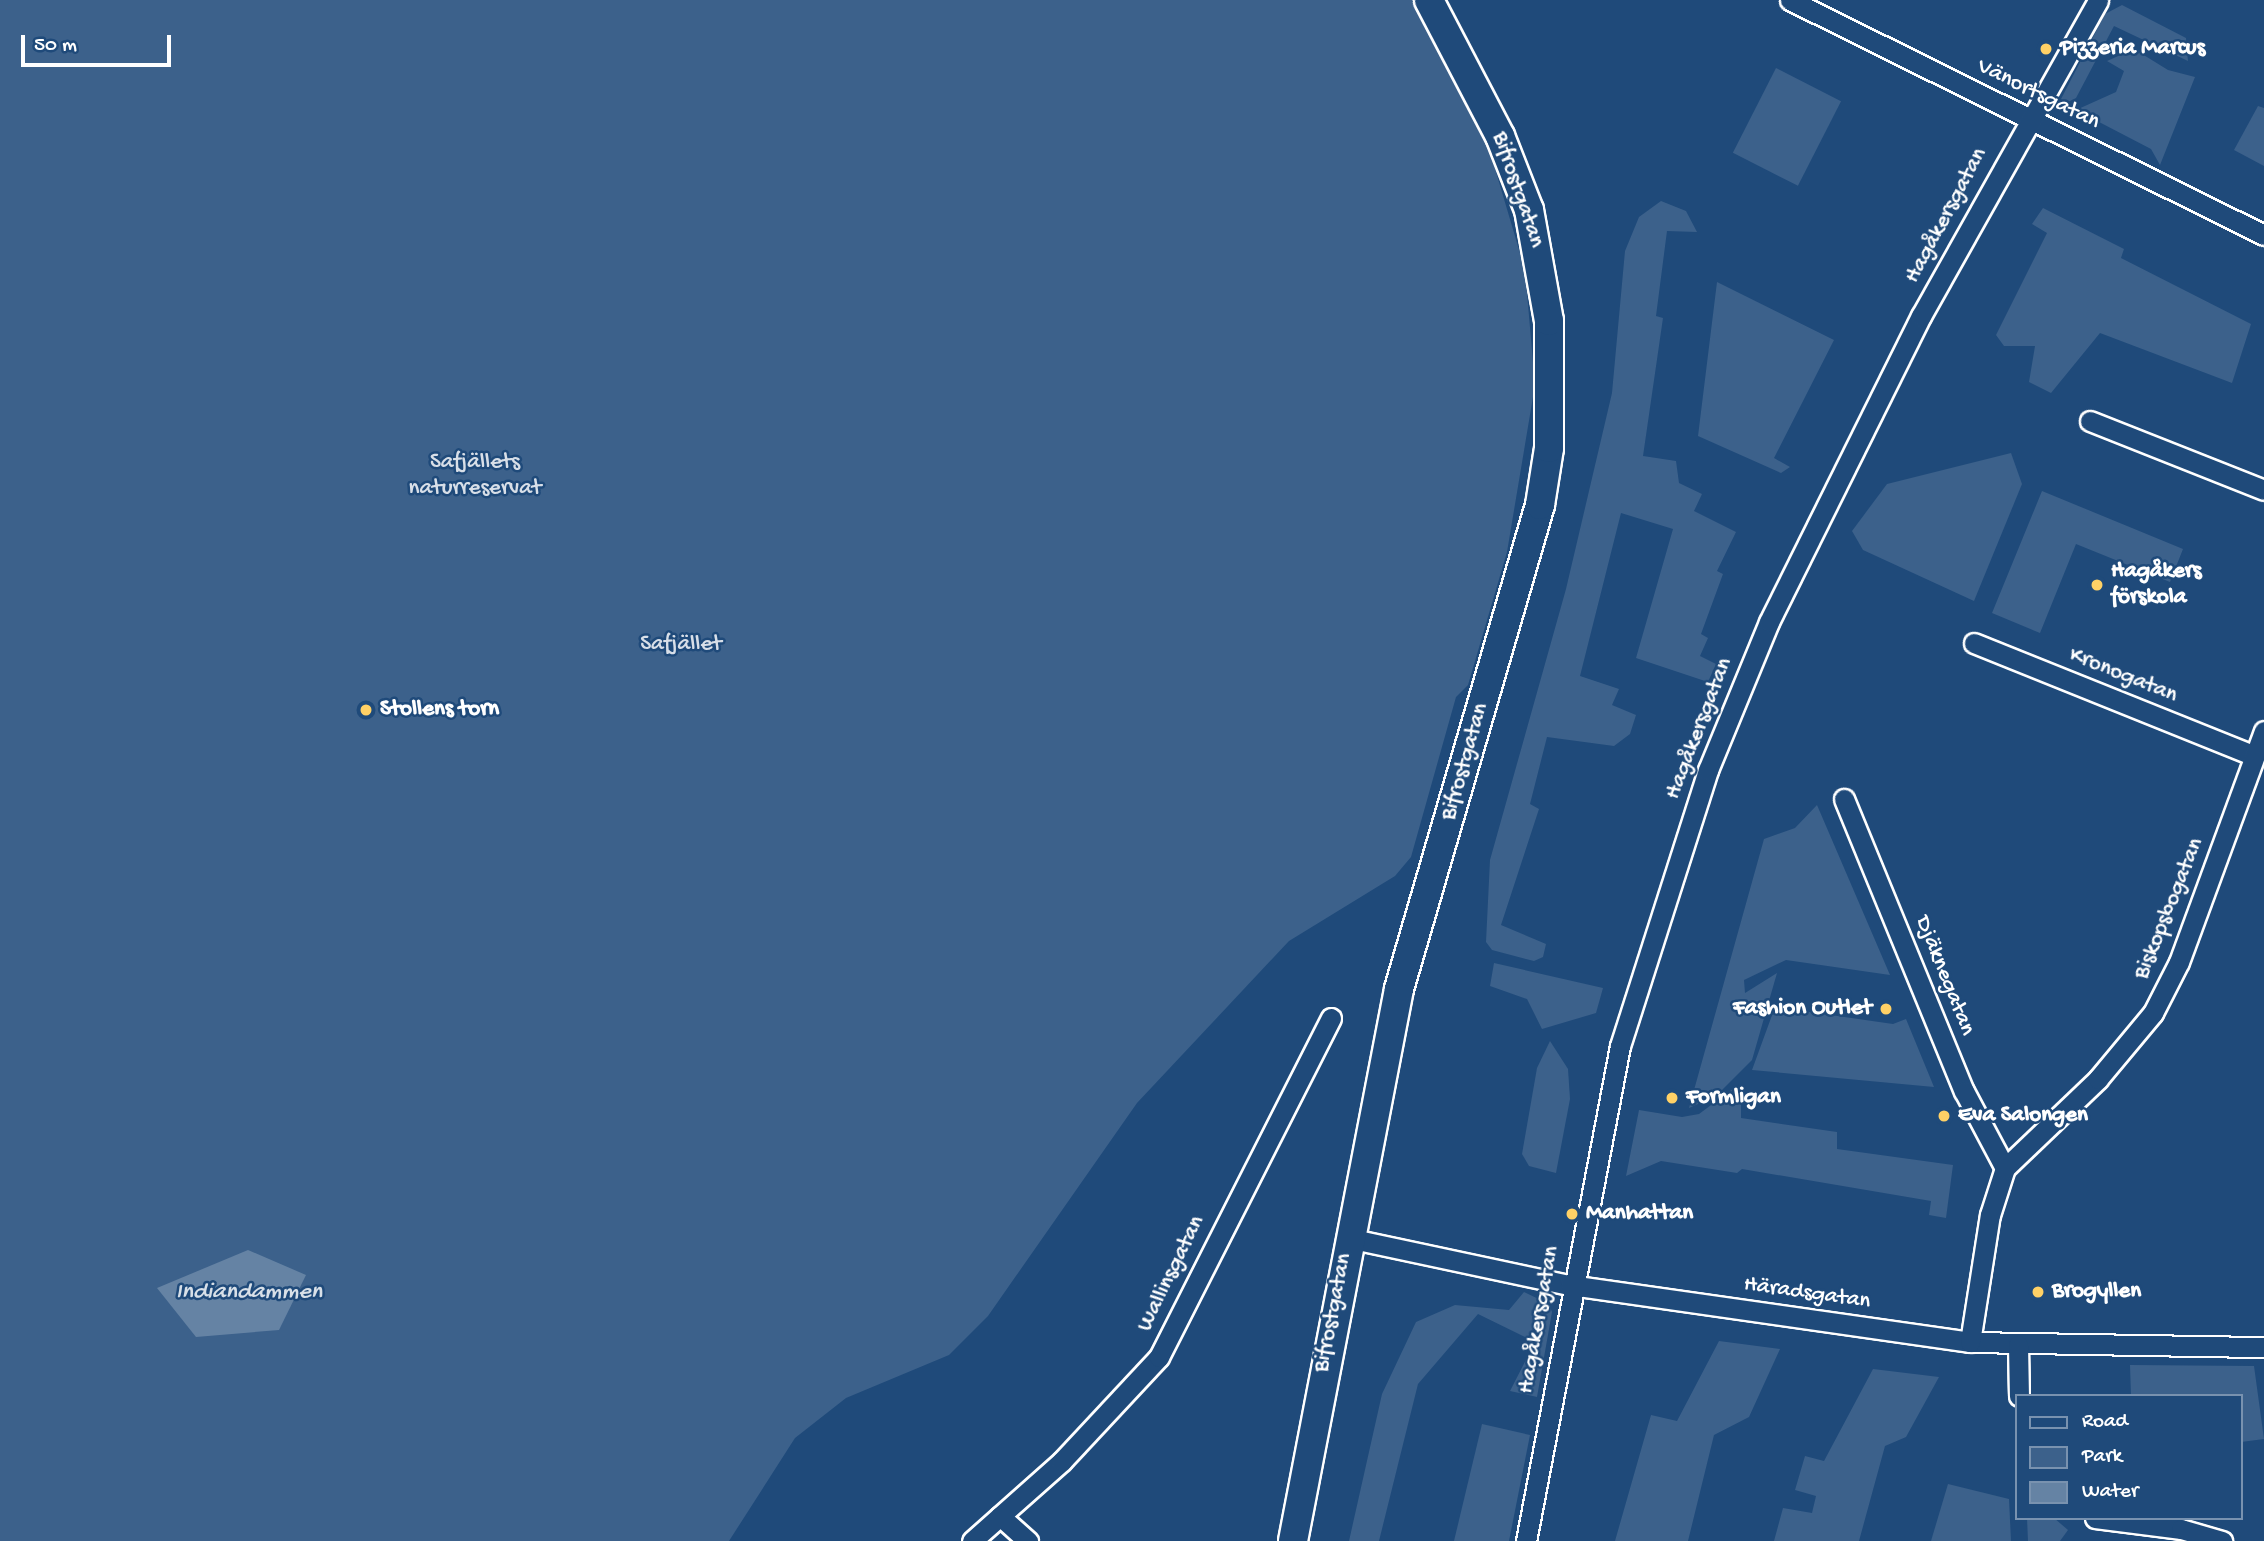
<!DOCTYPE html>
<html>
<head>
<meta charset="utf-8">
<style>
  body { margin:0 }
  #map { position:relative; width:2264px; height:1541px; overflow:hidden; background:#1f4a7a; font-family:"Gochi Hand",sans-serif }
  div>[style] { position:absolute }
  .green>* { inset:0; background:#3c618b; transform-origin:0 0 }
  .water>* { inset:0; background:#6583a4 }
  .roads { filter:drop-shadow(2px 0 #fff) drop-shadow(-2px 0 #fff) drop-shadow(0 2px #fff) drop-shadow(0 -2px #fff) }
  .street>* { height:19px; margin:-9.5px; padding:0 9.5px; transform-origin:9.5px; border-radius:9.5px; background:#1f4a7a }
  .secondary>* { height:28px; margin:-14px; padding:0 14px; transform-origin:14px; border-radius:14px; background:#1f4a7a }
  .dots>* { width:19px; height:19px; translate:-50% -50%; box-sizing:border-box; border:4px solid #1f4a7a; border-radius:50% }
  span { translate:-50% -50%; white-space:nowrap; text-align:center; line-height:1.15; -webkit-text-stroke:5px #1f4a7a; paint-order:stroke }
  .poi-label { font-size:23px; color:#fff; font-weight:700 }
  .left { translate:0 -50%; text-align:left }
  .right { translate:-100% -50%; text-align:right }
  .street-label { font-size:23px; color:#fff }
  .park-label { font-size:23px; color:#d8dfe8 }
  .water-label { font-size:24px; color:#d8e0e8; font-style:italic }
  .legend { position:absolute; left:2015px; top:1394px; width:228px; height:126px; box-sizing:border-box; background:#1f4a7a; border:2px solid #7992af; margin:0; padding:9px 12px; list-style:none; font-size:21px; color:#fff }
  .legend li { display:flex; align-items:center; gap:14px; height:35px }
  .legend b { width:35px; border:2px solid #7992af }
  .scale { position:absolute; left:21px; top:35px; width:150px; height:32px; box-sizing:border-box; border:4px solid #fff; border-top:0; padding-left:9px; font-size:21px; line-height:24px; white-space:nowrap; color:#fff; -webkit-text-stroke:5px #1f4a7a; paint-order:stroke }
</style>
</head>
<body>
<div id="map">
  <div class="green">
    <i style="clip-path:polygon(0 0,1414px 0,1491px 155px,1525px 270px,1535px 385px,1507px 552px,1468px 685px,1456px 697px,1411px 857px,1395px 876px,1289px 941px,1137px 1103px,988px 1316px,949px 1355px,846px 1398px,795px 1438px,729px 1541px,0 1541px)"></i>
    <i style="clip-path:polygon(2122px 5px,2186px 38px,2188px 61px,2114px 26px,2076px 98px,2066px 103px,2061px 99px,2105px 14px)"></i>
    <i style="clip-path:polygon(2134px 49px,2168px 70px,2195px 77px,2160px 165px,2151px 149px,2076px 110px,2116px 92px,2124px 71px,2107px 61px)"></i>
    <i style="left:1776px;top:68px;width:73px;height:95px;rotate:27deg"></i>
    <i style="clip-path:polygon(2258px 106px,2264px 108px,2264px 166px,2234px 150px)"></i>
    <i style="clip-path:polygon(1661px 201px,1686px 211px,1697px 232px,1667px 231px,1656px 316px,1663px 318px,1643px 456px,1676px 461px,1679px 483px,1702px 494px,1694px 511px,1736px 532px,1717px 571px,1723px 574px,1701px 634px,1708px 638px,1700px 656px,1716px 664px,1708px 682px,1636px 658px,1673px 529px,1621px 513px,1580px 676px,1619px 689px,1612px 705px,1636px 715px,1630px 734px,1614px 746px,1547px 737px,1530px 804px,1539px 809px,1501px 925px,1546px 944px,1543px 957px,1534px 961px,1492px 950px,1486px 942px,1490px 860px,1566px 589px,1612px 393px,1625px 251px,1639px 217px)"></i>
    <i style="clip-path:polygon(2043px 208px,2124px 249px,2121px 258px,2251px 324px,2232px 383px,2100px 333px,2051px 393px,2029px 382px,2035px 346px,2004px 346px,1996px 335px,2047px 233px,2032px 224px)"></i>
    <i style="clip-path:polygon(1717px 282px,1834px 340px,1774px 458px,1790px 467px,1781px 473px,1698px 436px)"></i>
    <i style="clip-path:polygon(2011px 453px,2022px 484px,1974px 601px,1863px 550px,1852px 531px,1887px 484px)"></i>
    <i style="clip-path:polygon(2042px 491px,2183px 549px,2170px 582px,2076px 544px,2040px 633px,1992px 613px)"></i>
    <i style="clip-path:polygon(1817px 805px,1890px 975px,1786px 960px,1744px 980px,1745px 993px,1777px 973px,1752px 1060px,1716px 1096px,1689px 1108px,1764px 839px,1795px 828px)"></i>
    <i style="clip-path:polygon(1494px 963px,1603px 988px,1596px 1013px,1542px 1029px,1527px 999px,1490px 986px)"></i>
    <i style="clip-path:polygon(1775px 1007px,1893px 1024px,1906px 1019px,1934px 1087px,1752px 1070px)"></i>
    <i style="clip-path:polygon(1550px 1041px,1568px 1069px,1570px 1099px,1556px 1173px,1529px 1166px,1522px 1154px,1537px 1068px)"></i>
    <i style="clip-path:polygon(1734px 1088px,1741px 1091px,1741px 1118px,1837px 1132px,1837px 1149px,1953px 1165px,1946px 1218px,1929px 1215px,1931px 1201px,1742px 1169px,1737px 1173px,1661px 1161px,1626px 1176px,1639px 1110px,1682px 1117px,1699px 1114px)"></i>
    <i style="clip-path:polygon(1524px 1292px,1549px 1304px,1552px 1312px,1537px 1397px,1510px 1391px,1535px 1342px,1478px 1314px,1418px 1384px,1379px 1541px,1349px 1541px,1382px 1394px,1416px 1322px,1455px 1305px,1509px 1310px)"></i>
    <i style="clip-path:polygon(1719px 1341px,1780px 1349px,1749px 1417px,1714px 1435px,1688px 1541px,1615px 1541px,1651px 1415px,1677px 1421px)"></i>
    <i style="clip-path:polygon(2130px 1365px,2254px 1366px,2264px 1439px,2241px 1442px,2241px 1396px,2131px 1396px)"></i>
    <i style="clip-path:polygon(1873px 1369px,1939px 1377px,1906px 1437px,1885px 1446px,1859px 1541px,1774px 1541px,1783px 1508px,1812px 1513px,1816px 1496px,1795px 1490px,1805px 1456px,1824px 1461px)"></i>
    <i style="clip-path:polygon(1482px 1424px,1530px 1435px,1509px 1541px,1454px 1541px)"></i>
    <i style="clip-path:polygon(1948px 1484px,2009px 1499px,2011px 1541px,1931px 1541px)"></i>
    <i style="clip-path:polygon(2027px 1518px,2054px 1518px,2068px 1530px,2060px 1541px,2028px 1541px)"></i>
  </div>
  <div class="water">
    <i style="clip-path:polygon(248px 1250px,306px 1275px,279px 1330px,196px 1337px,157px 1288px)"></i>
  </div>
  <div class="roads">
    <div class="street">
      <i style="left:1790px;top:0;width:529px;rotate:26.37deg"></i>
      <i style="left:2090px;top:421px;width:187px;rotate:21.6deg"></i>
      <i style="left:1974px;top:643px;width:301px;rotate:21.9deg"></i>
      <i style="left:1844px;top:799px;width:316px;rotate:67.7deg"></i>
      <i style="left:1964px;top:1091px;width:87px;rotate:62deg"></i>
      <i style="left:1348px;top:1238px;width:227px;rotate:12deg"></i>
      <i style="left:1570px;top:1285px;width:404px;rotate:8.1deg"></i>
      <i style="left:1970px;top:1342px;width:294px;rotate:1deg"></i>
      <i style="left:1970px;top:1342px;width:129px;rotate:-81.1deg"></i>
      <i style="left:1990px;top:1215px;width:49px;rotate:-72.3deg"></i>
      <i style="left:2005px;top:1168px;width:129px;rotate:-43.7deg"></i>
      <i style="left:2098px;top:1079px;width:86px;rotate:-50.2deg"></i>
      <i style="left:2153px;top:1013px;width:57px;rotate:-63deg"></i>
      <i style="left:2179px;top:962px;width:246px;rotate:-69.8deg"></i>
      <i style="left:2018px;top:1345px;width:51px;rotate:88.9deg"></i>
      <i style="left:1000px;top:1516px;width:38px;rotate:42deg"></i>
      <i style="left:2095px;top:1518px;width:87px;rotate:7.3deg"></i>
      <i style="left:2181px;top:1529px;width:43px;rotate:16.3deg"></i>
      <i style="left:972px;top:1541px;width:120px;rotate:-41.6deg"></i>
      <i style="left:1062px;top:1461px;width:142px;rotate:-47deg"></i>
      <i style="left:1159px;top:1357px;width:380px;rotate:-63.1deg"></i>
      <i style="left:1526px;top:1541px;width:504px;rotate:-79.25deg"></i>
      <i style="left:1620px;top:1046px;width:290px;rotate:-72.3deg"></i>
      <i style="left:1708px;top:770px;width:160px;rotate:-67.6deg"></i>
      <i style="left:1769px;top:622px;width:342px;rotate:-63.6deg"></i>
      <i style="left:1921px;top:316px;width:362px;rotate:-60.7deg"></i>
    </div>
    <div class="secondary">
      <i style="left:1293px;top:1541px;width:562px;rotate:-79.13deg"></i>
      <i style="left:1399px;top:989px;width:504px;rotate:-73.76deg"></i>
      <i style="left:1540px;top:505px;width:58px;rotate:-81deg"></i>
      <i style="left:1549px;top:448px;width:127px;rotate:-90deg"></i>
      <i style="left:1549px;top:321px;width:113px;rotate:-100.2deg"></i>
      <i style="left:1529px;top:210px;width:79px;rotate:-111.4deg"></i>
      <i style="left:1500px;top:136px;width:153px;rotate:-117.6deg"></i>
    </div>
  </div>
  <div class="dots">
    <i style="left:2046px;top:49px;background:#ffd166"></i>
    <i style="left:2097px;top:585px;background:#ffd166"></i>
    <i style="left:366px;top:710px;background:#ffd166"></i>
    <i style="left:1886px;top:1009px;background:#ffd166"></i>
    <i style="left:1672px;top:1098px;background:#ffd166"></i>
    <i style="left:1944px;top:1116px;background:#ffd166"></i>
    <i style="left:1572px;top:1214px;background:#ffd166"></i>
    <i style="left:2038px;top:1292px;background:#ffd166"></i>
  </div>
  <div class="poi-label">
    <span class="left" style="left:2060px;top:49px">Pizzeria Marcus</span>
    <span class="left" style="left:2111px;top:585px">Hagåkers<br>förskola</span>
    <span class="left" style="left:380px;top:710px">Stollens torn</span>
    <span class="right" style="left:1872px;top:1009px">Fashion Outlet</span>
    <span class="left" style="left:1686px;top:1098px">Formligan</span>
    <span class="left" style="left:1958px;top:1116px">Eva Salongen</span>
    <span class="left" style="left:1586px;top:1214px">Manhattan</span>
    <span class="left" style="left:2052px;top:1292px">Brogyllen</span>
  </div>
  <div class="street-label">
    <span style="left:2038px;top:95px;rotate:26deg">Vänortsgatan</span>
    <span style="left:1517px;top:190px;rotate:71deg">Bifrostgatan</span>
    <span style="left:1947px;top:216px;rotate:-62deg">Hagåkersgatan</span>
    <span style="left:2123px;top:676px;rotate:22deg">Kronogatan</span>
    <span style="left:1700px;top:729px;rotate:-69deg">Hagåkersgatan</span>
    <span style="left:1466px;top:762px;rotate:-74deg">Bifrostgatan</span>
    <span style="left:2170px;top:909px;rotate:-68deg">Biskopsbogatan</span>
    <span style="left:1944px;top:976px;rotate:68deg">Djäknegatan</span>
    <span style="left:1172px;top:1274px;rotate:-64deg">Wallinsgatan</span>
    <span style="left:1807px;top:1294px;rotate:8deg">Häradsgatan</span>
    <span style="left:1334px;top:1313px;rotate:-79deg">Bifrostgatan</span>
    <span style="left:1540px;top:1320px;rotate:-80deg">Hagåkersgatan</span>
  </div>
  <div class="park-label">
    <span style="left:475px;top:476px">Safjällets<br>naturreservat</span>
    <span style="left:681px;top:645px">Safjället</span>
  </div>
  <div class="water-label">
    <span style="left:249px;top:1293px">Indiandammen</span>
  </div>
  <ul class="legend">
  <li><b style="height:9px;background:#1f4a7a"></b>Road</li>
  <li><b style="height:19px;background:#3c618b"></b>Park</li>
  <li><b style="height:19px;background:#6583a4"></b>Water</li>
  </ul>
  <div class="scale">50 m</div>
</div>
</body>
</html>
